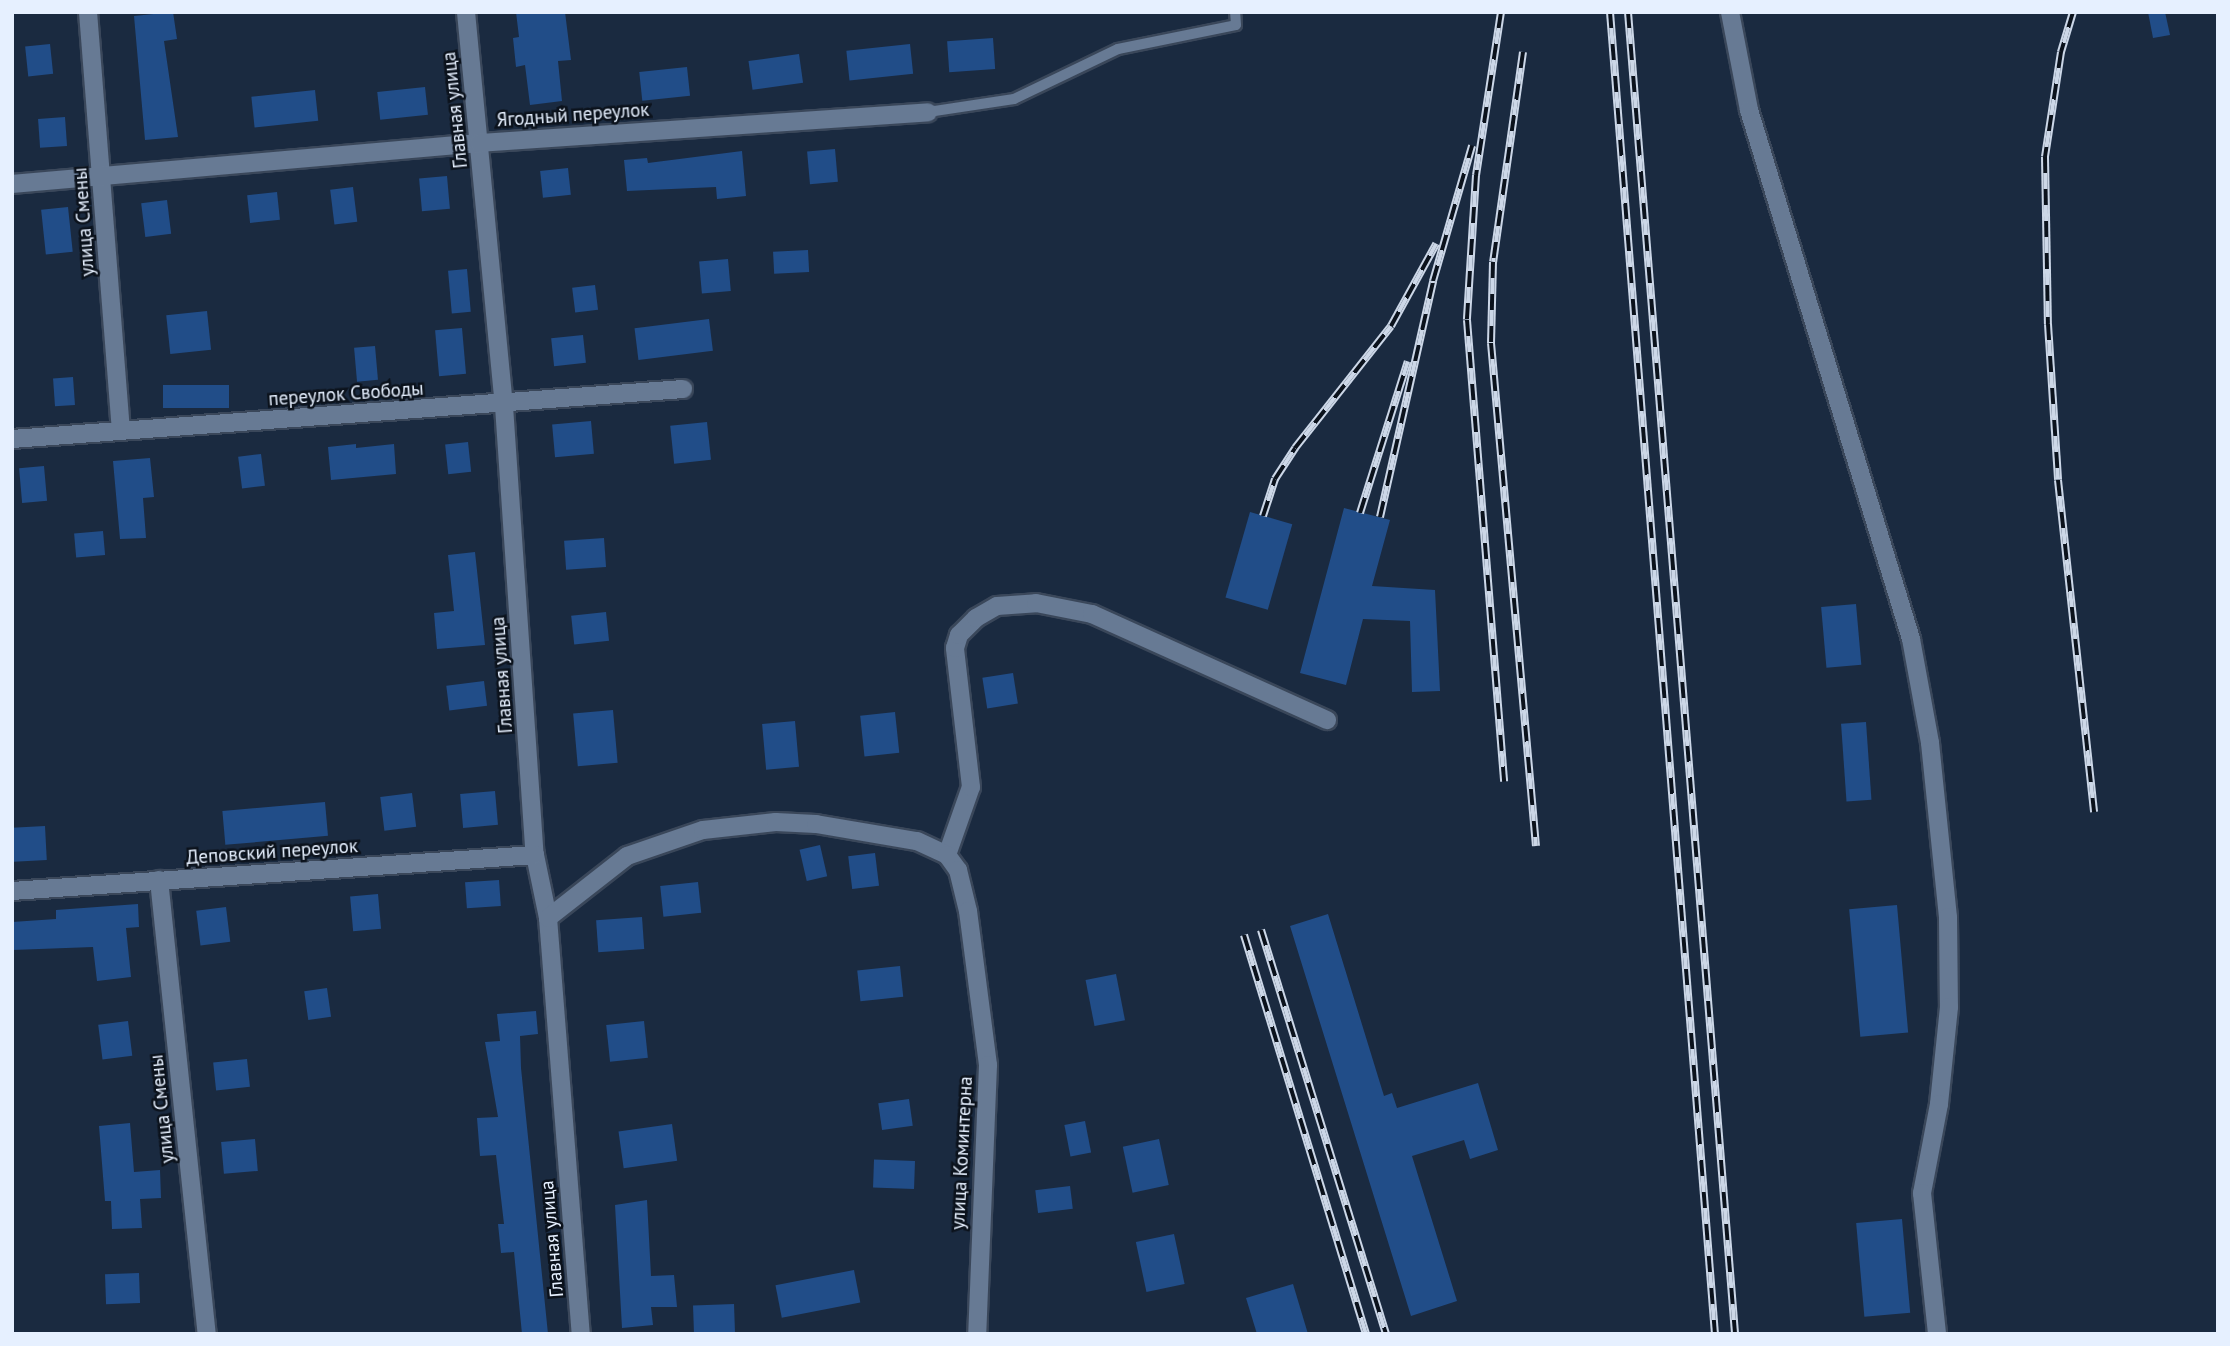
<!DOCTYPE html>
<html>
<head>
<meta charset="utf-8">
<style>
  body { margin:0 }
  #map { position:relative; width:2230px; height:1346px; overflow:hidden; background:#1a2a40; font-family:"PT Sans",sans-serif }
  div>[style] { position:absolute }
  .building>* { inset:0; background:#214d88; transform-origin:0 0 }
  .roads { filter:drop-shadow(2px 0 #3a475a) drop-shadow(-2px 0 #3a475a) drop-shadow(0 2px #3a475a) drop-shadow(0 -2px #3a475a) }
  .lane>* { height:10px; margin:-5px; padding:0 5px; transform-origin:5px; border-radius:5px; background:#677a94 }
  .street>* { height:18px; margin:-9px; padding:0 9px; transform-origin:9px; border-radius:9px; background:#677a94 }
  .rail>* { height:8px; margin-top:-4px; transform-origin:0; background:repeating-linear-gradient(90deg,#0b121c 0 16px,#ccd7e7 0 32px); box-sizing:border-box; border-block:2px solid #ccd7e7 }
  span { translate:-50% -50%; white-space:nowrap; text-align:center; line-height:1.15; -webkit-text-stroke:5px #0b121c; paint-order:stroke }
  .street-label { font-size:19px; color:#e6f0ff }
  .frame { position:absolute; inset:0; border:14px solid #e6f0ff; pointer-events:none }
</style>
</head>
<body>
<div id="map">
  <div class="building">
    <i style="clip-path:polygon(173px 12px,177px 39px,164px 41px,178px 137px,145px 140px,134px 16px)"></i>
    <i style="clip-path:polygon(516px 12px,565px 12px,571px 60px,558px 61px,562px 101px,530px 105px,525px 65px,516px 67px,513px 38px,519px 37px)"></i>
    <i style="clip-path:polygon(2148px 12px,2165px 12px,2170px 35px,2153px 38px)"></i>
    <i style="left:993px;top:38px;width:31px;height:46px;rotate:86deg"></i>
    <i style="left:50px;top:44px;width:30px;height:25px;rotate:84deg"></i>
    <i style="left:910px;top:44px;width:30px;height:64px;rotate:84deg"></i>
    <i style="left:799px;top:54px;width:29px;height:51px;rotate:82deg"></i>
    <i style="left:687px;top:67px;width:29px;height:48px;rotate:84deg"></i>
    <i style="left:425px;top:87px;width:28px;height:48px;rotate:84deg"></i>
    <i style="left:315px;top:90px;width:31px;height:64px;rotate:84deg"></i>
    <i style="left:65px;top:117px;width:29px;height:27px;rotate:86deg"></i>
    <i style="left:835px;top:149px;width:33px;height:28px;rotate:85deg"></i>
    <i style="clip-path:polygon(742px 151px,746px 196px,717px 199px,716px 187px,627px 191px,624px 160px,647px 158px,648px 163px)"></i>
    <i style="left:568px;top:168px;width:27px;height:28px;rotate:84deg"></i>
    <i style="left:447px;top:176px;width:33px;height:28px;rotate:85deg"></i>
    <i style="left:353px;top:187px;width:35px;height:23px;rotate:83deg"></i>
    <i style="left:277px;top:192px;width:28px;height:30px;rotate:84deg"></i>
    <i style="left:167px;top:200px;width:34px;height:26px;rotate:83deg"></i>
    <i style="left:68px;top:207px;width:45px;height:27px;rotate:84deg"></i>
    <i style="left:808px;top:250px;width:22px;height:35px;rotate:87deg"></i>
    <i style="left:728px;top:259px;width:32px;height:29px;rotate:85deg"></i>
    <i style="left:467px;top:269px;width:43px;height:19px;rotate:85deg"></i>
    <i style="left:595px;top:285px;width:25px;height:23px;rotate:83deg"></i>
    <i style="left:207px;top:311px;width:39px;height:41px;rotate:84deg"></i>
    <i style="left:709px;top:319px;width:32px;height:75px;rotate:83deg"></i>
    <i style="left:462px;top:328px;width:46px;height:27px;rotate:85deg"></i>
    <i style="left:583px;top:335px;width:28px;height:32px;rotate:84deg"></i>
    <i style="left:375px;top:346px;width:34px;height:21px;rotate:85deg"></i>
    <i style="left:73px;top:377px;width:28px;height:20px;rotate:86deg"></i>
    <i style="left:229px;top:385px;width:23px;height:66px;rotate:90deg"></i>
    <i style="left:591px;top:421px;width:33px;height:39px;rotate:85deg"></i>
    <i style="left:707px;top:422px;width:38px;height:37px;rotate:84deg"></i>
    <i style="left:468px;top:442px;width:30px;height:23px;rotate:84deg"></i>
    <i style="clip-path:polygon(356px 444px,356px 448px,394px 444px,396px 474px,331px 480px,328px 447px)"></i>
    <i style="left:261px;top:454px;width:32px;height:23px;rotate:83deg"></i>
    <i style="clip-path:polygon(150px 458px,154px 497px,143px 498px,146px 538px,120px 539px,113px 461px)"></i>
    <i style="left:44px;top:466px;width:35px;height:25px;rotate:85deg"></i>
    <i style="clip-path:polygon(1344px 508px,1390px 520px,1372px 586px,1435px 590px,1440px 691px,1412px 692px,1410px 621px,1363px 619px,1346px 685px,1300px 673px)"></i>
    <i style="left:1250px;top:512px;width:44px;height:89px;rotate:16deg"></i>
    <i style="left:103px;top:531px;width:24px;height:29px;rotate:85deg"></i>
    <i style="left:604px;top:538px;width:29px;height:40px;rotate:86deg"></i>
    <i style="clip-path:polygon(475px 552px,485px 645px,437px 649px,434px 613px,454px 611px,448px 555px)"></i>
    <i style="left:1856px;top:604px;width:61px;height:35px;rotate:85deg"></i>
    <i style="left:606px;top:612px;width:29px;height:35px;rotate:84deg"></i>
    <i style="left:1013px;top:673px;width:31px;height:31px;rotate:81deg"></i>
    <i style="left:484px;top:681px;width:25px;height:38px;rotate:83deg"></i>
    <i style="left:613px;top:710px;width:53px;height:40px;rotate:85deg"></i>
    <i style="left:895px;top:712px;width:41px;height:35px;rotate:84deg"></i>
    <i style="left:795px;top:721px;width:46px;height:33px;rotate:85deg"></i>
    <i style="left:1866px;top:722px;width:78px;height:25px;rotate:86deg"></i>
    <i style="left:495px;top:791px;width:34px;height:35px;rotate:85deg"></i>
    <i style="left:412px;top:793px;width:34px;height:32px;rotate:83deg"></i>
    <i style="left:325px;top:802px;width:34px;height:103px;rotate:85deg"></i>
    <i style="left:45px;top:826px;width:34px;height:33px;rotate:87deg"></i>
    <i style="left:820px;top:845px;width:32px;height:21px;rotate:77deg"></i>
    <i style="left:875px;top:853px;width:33px;height:27px;rotate:83deg"></i>
    <i style="left:499px;top:880px;width:26px;height:34px;rotate:86deg"></i>
    <i style="left:698px;top:882px;width:31px;height:38px;rotate:84deg"></i>
    <i style="left:378px;top:894px;width:35px;height:28px;rotate:85deg"></i>
    <i style="clip-path:polygon(138px 904px,139px 927px,126px 928px,131px 977px,97px 981px,93px 947px,12px 950px,12px 922px,56px 919px,56px 910px)"></i>
    <i style="left:1897px;top:905px;width:128px;height:48px;rotate:85deg"></i>
    <i style="left:226px;top:907px;width:35px;height:30px;rotate:83deg"></i>
    <i style="clip-path:polygon(1328px 914px,1384px 1096px,1392px 1093px,1397px 1108px,1478px 1083px,1498px 1150px,1470px 1159px,1464px 1140px,1412px 1156px,1457px 1301px,1411px 1316px,1290px 926px)"></i>
    <i style="left:642px;top:917px;width:32px;height:46px;rotate:86deg"></i>
    <i style="left:900px;top:966px;width:31px;height:43px;rotate:84deg"></i>
    <i style="left:1116px;top:974px;width:47px;height:31px;rotate:79deg"></i>
    <i style="left:327px;top:988px;width:29px;height:23px;rotate:82deg"></i>
    <i style="clip-path:polygon(536px 1011px,538px 1034px,520px 1036px,521px 1068px,548px 1334px,522px 1334px,514px 1252px,501px 1253px,498px 1224px,504px 1224px,496px 1155px,480px 1156px,477px 1118px,498px 1117px,485px 1042px,500px 1041px,497px 1014px)"></i>
    <i style="left:128px;top:1021px;width:35px;height:30px;rotate:83deg"></i>
    <i style="left:644px;top:1021px;width:37px;height:38px;rotate:84deg"></i>
    <i style="left:247px;top:1059px;width:28px;height:34px;rotate:84deg"></i>
    <i style="left:909px;top:1099px;width:27px;height:31px;rotate:82deg"></i>
    <i style="left:1085px;top:1121px;width:32px;height:21px;rotate:79deg"></i>
    <i style="clip-path:polygon(130px 1123px,134px 1172px,160px 1170px,161px 1198px,140px 1199px,142px 1228px,112px 1229px,111px 1201px,105px 1201px,99px 1126px)"></i>
    <i style="left:672px;top:1124px;width:37px;height:54px;rotate:82deg"></i>
    <i style="left:255px;top:1139px;width:32px;height:34px;rotate:85deg"></i>
    <i style="left:1159px;top:1139px;width:47px;height:37px;rotate:78deg"></i>
    <i style="left:915px;top:1161px;width:28px;height:41px;rotate:92deg"></i>
    <i style="left:1070px;top:1186px;width:23px;height:35px;rotate:83deg"></i>
    <i style="clip-path:polygon(647px 1200px,651px 1276px,674px 1275px,677px 1307px,651px 1307px,653px 1325px,622px 1328px,615px 1205px)"></i>
    <i style="left:1902px;top:1219px;width:94px;height:46px;rotate:85deg"></i>
    <i style="left:1174px;top:1234px;width:51px;height:39px;rotate:78deg"></i>
    <i style="left:854px;top:1270px;width:33px;height:80px;rotate:79deg"></i>
    <i style="left:139px;top:1273px;width:30px;height:34px;rotate:88deg"></i>
    <i style="clip-path:polygon(1293px 1284px,1308px 1334px,1257px 1334px,1246px 1298px)"></i>
    <i style="left:734px;top:1304px;width:28px;height:41px;rotate:88deg"></i>
  </div>
  <div class="roads">
    <div class="lane">
      <i style="left:928px;top:112px;width:87px;rotate:-8.6deg"></i>
      <i style="left:1014px;top:99px;width:115px;rotate:-25.7deg"></i>
      <i style="left:1118px;top:49px;width:120px;rotate:-11.5deg"></i>
      <i style="left:1236px;top:25px;width:13px;rotate:-94deg"></i>
    </div>
    <div class="street">
      <i style="left:88px;top:12px;width:419px;rotate:85.5deg"></i>
      <i style="left:466px;top:12px;width:396px;rotate:84.5deg"></i>
      <i style="left:504px;top:406px;width:450px;rotate:86.1deg"></i>
      <i style="left:535px;top:855px;width:64px;rotate:78.3deg"></i>
      <i style="left:548px;top:918px;width:417px;rotate:85.5deg"></i>
      <i style="left:1730px;top:12px;width:100px;rotate:79deg"></i>
      <i style="left:1749px;top:110px;width:553px;rotate:72.97deg"></i>
      <i style="left:1911px;top:639px;width:106px;rotate:79.6deg"></i>
      <i style="left:1930px;top:743px;width:175px;rotate:84.1deg"></i>
      <i style="left:1948px;top:917px;width:90px;rotate:89.4deg"></i>
      <i style="left:1949px;top:1007px;width:98px;rotate:95.9deg"></i>
      <i style="left:1939px;top:1104px;width:91px;rotate:100.8deg"></i>
      <i style="left:1922px;top:1193px;width:142px;rotate:83.9deg"></i>
      <i style="left:12px;top:184px;width:469px;rotate:-5deg"></i>
      <i style="left:479px;top:143px;width:450px;rotate:-3.9deg"></i>
      <i style="left:12px;top:439px;width:673px;rotate:-4.26deg"></i>
      <i style="left:947px;top:855px;width:72px;rotate:-70.6deg"></i>
      <i style="left:971px;top:787px;width:140px;rotate:-96.6deg"></i>
      <i style="left:955px;top:648px;width:14px;rotate:-73deg"></i>
      <i style="left:959px;top:635px;width:24px;rotate:-45deg"></i>
      <i style="left:976px;top:618px;width:24px;rotate:-30deg"></i>
      <i style="left:997px;top:606px;width:39px;rotate:-4deg"></i>
      <i style="left:1036px;top:603px;width:57px;rotate:11.1deg"></i>
      <i style="left:1092px;top:614px;width:258px;rotate:24.3deg"></i>
      <i style="left:159px;top:880px;width:457px;rotate:84deg"></i>
      <i style="left:12px;top:891px;width:524px;rotate:-3.94deg"></i>
      <i style="left:548px;top:918px;width:100px;rotate:-38.1deg"></i>
      <i style="left:627px;top:856px;width:80px;rotate:-18.9deg"></i>
      <i style="left:703px;top:830px;width:73px;rotate:-6.3deg"></i>
      <i style="left:776px;top:822px;width:40px;rotate:2.9deg"></i>
      <i style="left:816px;top:824px;width:102px;rotate:9.6deg"></i>
      <i style="left:917px;top:841px;width:33px;rotate:25deg"></i>
      <i style="left:947px;top:855px;width:19px;rotate:54deg"></i>
      <i style="left:958px;top:870px;width:42px;rotate:76.3deg"></i>
      <i style="left:968px;top:911px;width:155px;rotate:82.6deg"></i>
      <i style="left:988px;top:1065px;width:269px;rotate:92.3deg"></i>
    </div>
  </div>
  <div class="rail">
    <i style="left:1501px;top:12px;width:165px;rotate:98.7deg"></i>
    <i style="left:1476px;top:175px;width:145px;rotate:93.6deg"></i>
    <i style="left:1467px;top:320px;width:463px;rotate:85.4deg"></i>
    <i style="left:1610px;top:12px;width:1326px;rotate:85.46deg"></i>
    <i style="left:1628px;top:12px;width:1326px;rotate:85.37deg"></i>
    <i style="left:2073px;top:12px;width:42px;rotate:106.7deg"></i>
    <i style="left:2061px;top:52px;width:106px;rotate:98.7deg"></i>
    <i style="left:2045px;top:157px;width:167px;rotate:89deg"></i>
    <i style="left:2048px;top:324px;width:156px;rotate:86.3deg"></i>
    <i style="left:2058px;top:480px;width:334px;rotate:83.8deg"></i>
    <i style="left:1523px;top:52px;width:212px;rotate:98.1deg"></i>
    <i style="left:1493px;top:262px;width:81px;rotate:91.4deg"></i>
    <i style="left:1491px;top:343px;width:505px;rotate:84.89deg"></i>
    <i style="left:1360px;top:513px;width:159px;rotate:-72.5deg"></i>
    <i style="left:1263px;top:516px;width:39px;rotate:-72deg"></i>
    <i style="left:1275px;top:479px;width:37px;rotate:-57deg"></i>
    <i style="left:1295px;top:448px;width:155px;rotate:-51.8deg"></i>
    <i style="left:1391px;top:326px;width:94px;rotate:-61.2deg"></i>
    <i style="left:1380px;top:517px;width:242px;rotate:-77.3deg"></i>
    <i style="left:1433px;top:281px;width:141px;rotate:-73.9deg"></i>
    <i style="left:1261px;top:930px;width:423px;rotate:72.8deg"></i>
    <i style="left:1244px;top:935px;width:417px;rotate:73deg"></i>
  </div>
  <div class="street-label">
    <span style="left:455px;top:110px;rotate:-96deg">Главная улица</span>
    <span style="left:573px;top:115px;rotate:-4deg">Ягодный переулок</span>
    <span style="left:84px;top:222px;rotate:-94deg">улица Смены</span>
    <span style="left:346px;top:394px;rotate:-4deg">переулок Свободы</span>
    <span style="left:502px;top:675px;rotate:-94deg">Главная улица</span>
    <span style="left:272px;top:852px;rotate:-4deg">Деповский переулок</span>
    <span style="left:162px;top:1109px;rotate:-96deg">улица Смены</span>
    <span style="left:962px;top:1153px;rotate:-87deg">улица Коминтерна</span>
    <span style="left:552px;top:1239px;rotate:-95deg">Главная улица</span>
  </div>
  <div class="frame"></div>
</div>
</body>
</html>
